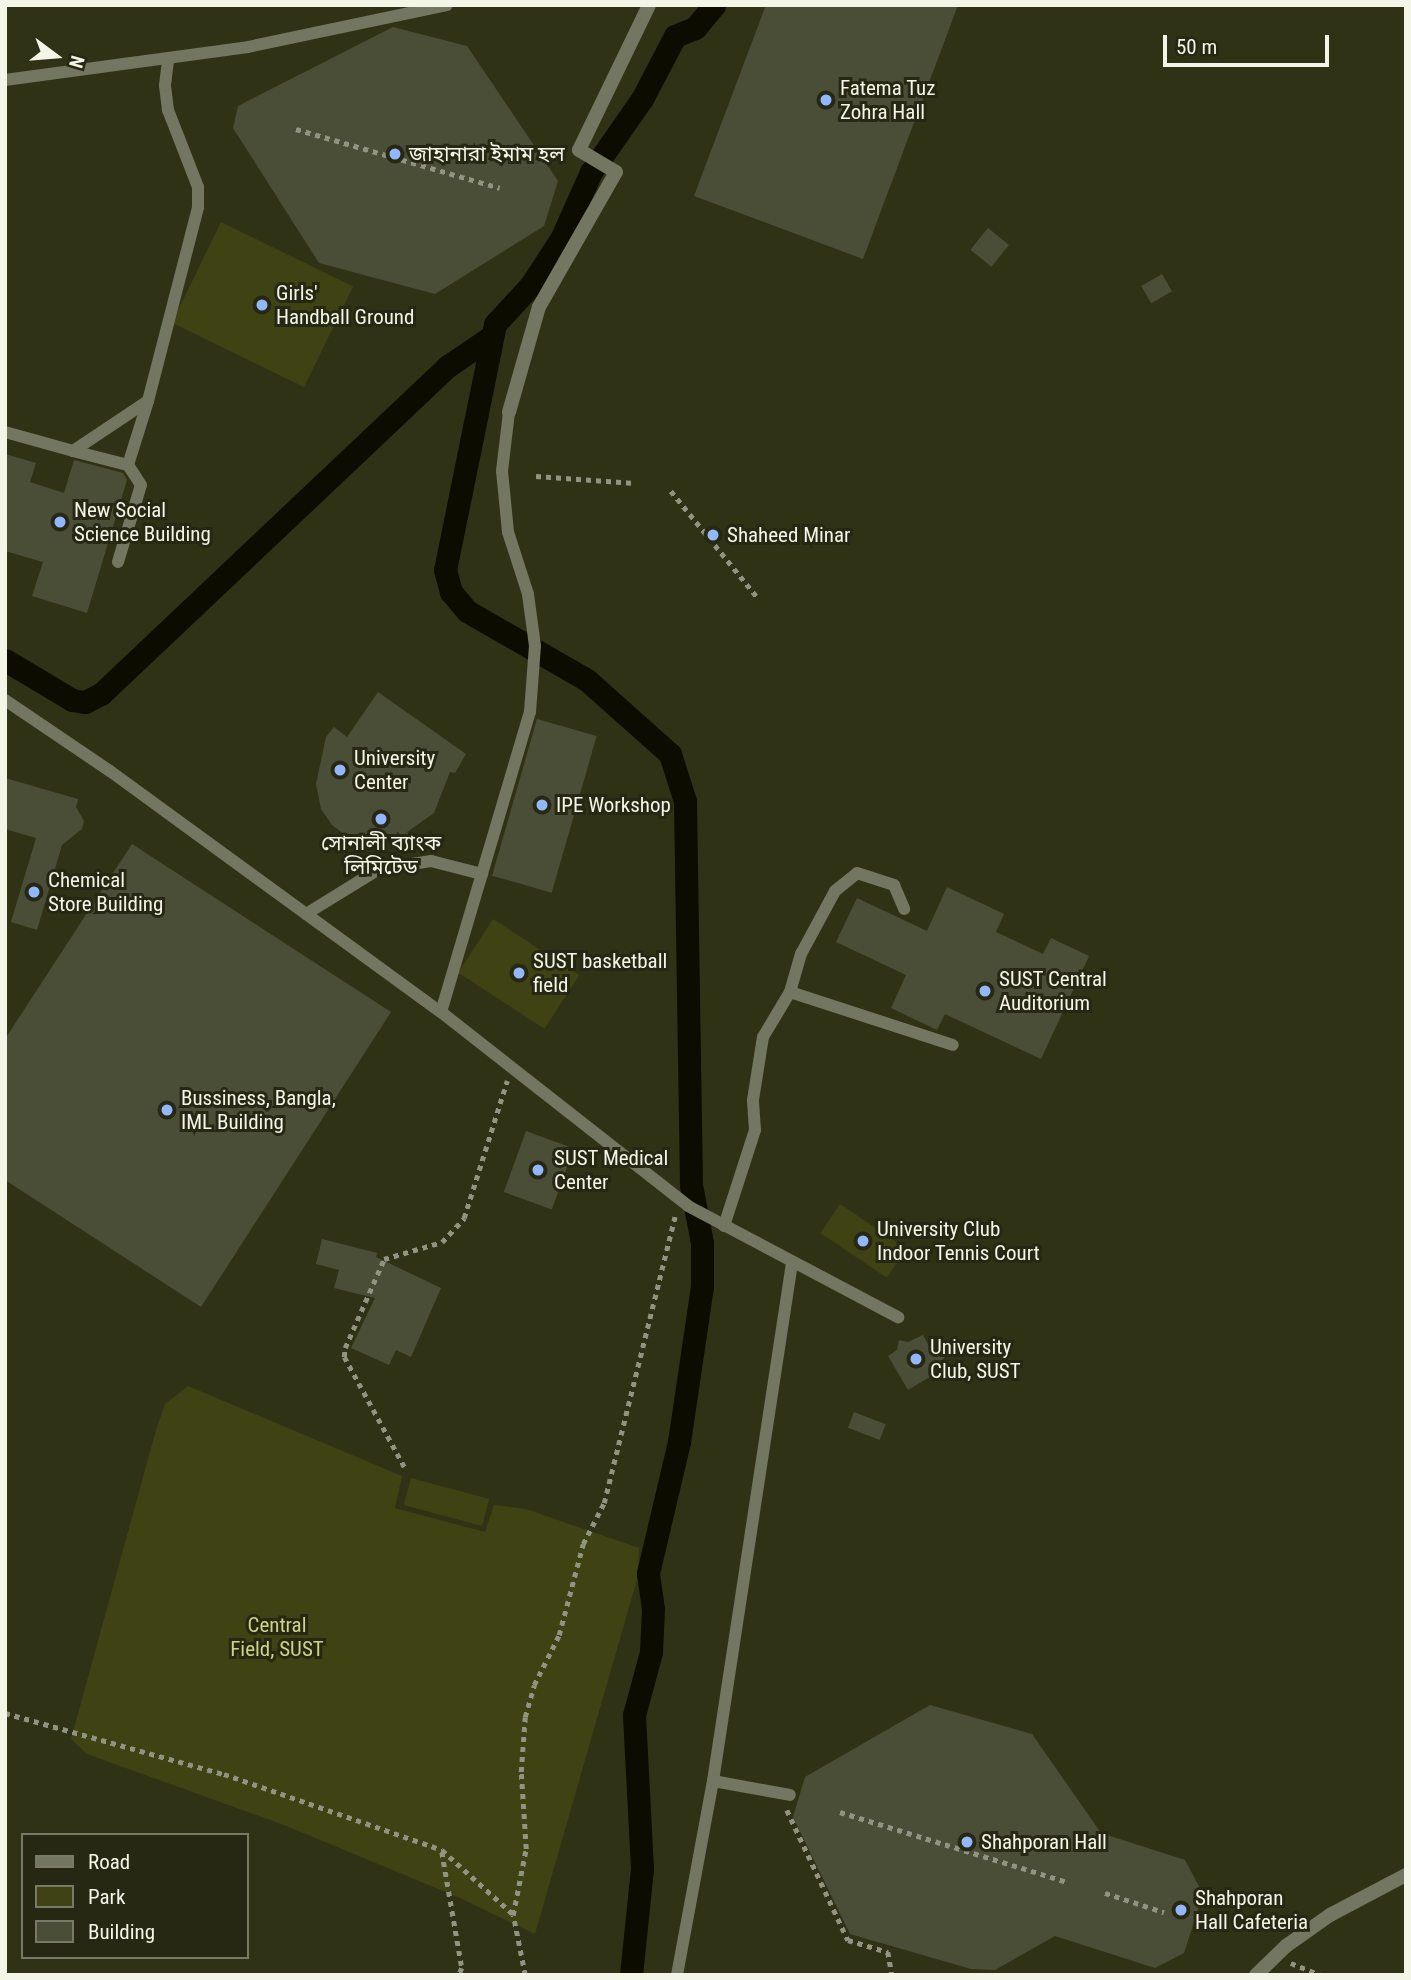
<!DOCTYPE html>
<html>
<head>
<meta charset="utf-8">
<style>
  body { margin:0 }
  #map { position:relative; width:1411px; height:1980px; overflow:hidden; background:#262813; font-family:"Roboto Condensed","Noto Sans Bengali",sans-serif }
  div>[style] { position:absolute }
  .built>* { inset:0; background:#303216 }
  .green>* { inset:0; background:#3f4213; transform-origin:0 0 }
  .canal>* { height:23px; margin:-11.5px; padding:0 11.5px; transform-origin:11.5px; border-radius:11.5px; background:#0c0d00 }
  .building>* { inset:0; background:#4b4e37; transform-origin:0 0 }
  .path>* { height:4.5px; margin-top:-2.25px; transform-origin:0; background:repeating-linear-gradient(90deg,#929483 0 5px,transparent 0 10px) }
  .lane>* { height:12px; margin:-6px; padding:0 6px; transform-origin:6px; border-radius:6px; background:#737660 }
  .street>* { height:14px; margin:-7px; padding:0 7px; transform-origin:7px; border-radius:7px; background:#737660 }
  .dots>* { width:19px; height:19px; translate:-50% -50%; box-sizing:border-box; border:4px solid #262813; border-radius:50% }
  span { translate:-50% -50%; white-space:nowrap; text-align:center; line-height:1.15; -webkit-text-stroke:6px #262813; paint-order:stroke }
  .poi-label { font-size:21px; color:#f3f5e7 }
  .left { translate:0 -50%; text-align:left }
  .park-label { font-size:21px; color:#cdd485 }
  .frame { position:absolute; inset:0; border:7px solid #f3f5e7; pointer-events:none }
  .legend { position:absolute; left:21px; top:1833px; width:228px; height:126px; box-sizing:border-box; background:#262813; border:2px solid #787a68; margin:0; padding:9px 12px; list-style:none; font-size:21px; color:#f3f5e7 }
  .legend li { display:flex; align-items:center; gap:14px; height:35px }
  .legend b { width:35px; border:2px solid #787a68 }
  .north { position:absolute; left:21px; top:21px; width:70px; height:70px; -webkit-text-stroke:5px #262813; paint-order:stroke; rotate:106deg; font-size:19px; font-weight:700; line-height:28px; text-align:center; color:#f3f5e7 }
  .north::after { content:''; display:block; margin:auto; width:24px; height:32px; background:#f3f5e7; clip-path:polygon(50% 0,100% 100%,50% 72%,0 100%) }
  .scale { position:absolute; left:1163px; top:35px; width:166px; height:32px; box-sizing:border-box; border:4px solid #f3f5e7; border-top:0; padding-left:9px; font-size:21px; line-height:24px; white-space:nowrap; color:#f3f5e7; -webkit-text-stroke:5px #262813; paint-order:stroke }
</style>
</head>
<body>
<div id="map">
  <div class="built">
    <i style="clip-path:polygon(evenodd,5px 5px,1406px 5px,1406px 1975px,5px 1975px,5px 5px,23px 1835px,247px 1835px,247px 1957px,23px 1957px,23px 1835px)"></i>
  </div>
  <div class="green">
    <i style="left:221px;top:222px;width:147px;height:112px;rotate:26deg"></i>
    <i style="left:493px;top:919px;width:103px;height:64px;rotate:33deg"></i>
    <i style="left:840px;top:1204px;width:80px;height:35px;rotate:34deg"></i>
    <i style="clip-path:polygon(188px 1386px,402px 1476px,395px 1508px,485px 1532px,494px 1505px,526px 1509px,639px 1548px,638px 1576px,535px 1934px,460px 1898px,284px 1825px,87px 1754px,71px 1739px,156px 1430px,165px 1404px)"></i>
    <i style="left:411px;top:1478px;width:81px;height:28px;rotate:15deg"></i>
  </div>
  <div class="canal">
    <i style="left:5px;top:660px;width:78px;rotate:30.8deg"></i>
    <i style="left:72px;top:700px;width:13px;rotate:9deg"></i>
    <i style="left:85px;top:702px;width:18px;rotate:-27deg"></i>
    <i style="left:101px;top:694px;width:477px;rotate:-43.4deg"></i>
    <i style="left:448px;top:366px;width:53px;rotate:-34.3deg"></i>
    <i style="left:631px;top:1975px;width:108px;rotate:-84.1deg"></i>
    <i style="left:642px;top:1868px;width:153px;rotate:-93deg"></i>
    <i style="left:634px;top:1715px;width:65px;rotate:-74.9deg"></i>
    <i style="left:651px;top:1652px;width:43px;rotate:-87.3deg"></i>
    <i style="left:653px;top:1609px;width:36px;rotate:-98deg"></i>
    <i style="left:648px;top:1573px;width:135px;rotate:-76.7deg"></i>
    <i style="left:679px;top:1442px;width:158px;rotate:-81.6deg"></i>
    <i style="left:702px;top:1286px;width:43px;rotate:-90deg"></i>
    <i style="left:702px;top:1243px;width:59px;rotate:-100.7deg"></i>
    <i style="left:691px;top:1185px;width:384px;rotate:-90.9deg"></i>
    <i style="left:685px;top:801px;width:49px;rotate:-107.7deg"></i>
    <i style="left:670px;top:754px;width:111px;rotate:-138.3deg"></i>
    <i style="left:587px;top:680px;width:138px;rotate:-150.1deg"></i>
    <i style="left:467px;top:611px;width:25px;rotate:-130deg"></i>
    <i style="left:451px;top:592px;width:23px;rotate:-105deg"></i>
    <i style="left:445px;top:570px;width:251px;rotate:-78.5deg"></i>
    <i style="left:495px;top:324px;width:53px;rotate:-47.3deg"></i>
    <i style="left:531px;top:285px;width:57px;rotate:-57.1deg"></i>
    <i style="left:562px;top:237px;width:71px;rotate:-66deg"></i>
    <i style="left:591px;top:172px;width:89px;rotate:-55.1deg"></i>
    <i style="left:642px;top:99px;width:71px;rotate:-62.4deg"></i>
    <i style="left:675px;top:36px;width:22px;rotate:-22deg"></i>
    <i style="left:695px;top:28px;width:30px;rotate:-50deg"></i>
  </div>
  <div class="building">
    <i style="clip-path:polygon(766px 5px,958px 5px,863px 259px,694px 196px)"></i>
    <i style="clip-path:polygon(393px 27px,467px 46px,558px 181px,544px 226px,435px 294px,319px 263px,233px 128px,238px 106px)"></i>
    <i style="left:988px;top:228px;width:27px;height:28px;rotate:39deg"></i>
    <i style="left:1162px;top:274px;width:20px;height:24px;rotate:60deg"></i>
    <i style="clip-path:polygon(5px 454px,36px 463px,30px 482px,64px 493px,74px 460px,123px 473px,127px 480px,87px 613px,32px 596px,43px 562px,5px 551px)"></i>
    <i style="clip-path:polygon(378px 692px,466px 754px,455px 773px,450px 772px,434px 813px,407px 832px,415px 843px,367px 840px,365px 850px,332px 825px,321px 809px,316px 784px,326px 737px,334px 727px,347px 737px)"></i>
    <i style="left:537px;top:719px;width:62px;height:163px;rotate:16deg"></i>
    <i style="clip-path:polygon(5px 778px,78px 799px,76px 807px,84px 821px,82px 829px,62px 845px,37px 930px,11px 922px,36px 838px,5px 829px)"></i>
    <i style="clip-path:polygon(132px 844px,391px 1012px,201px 1307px,5px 1180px,5px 1039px)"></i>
    <i style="clip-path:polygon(947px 887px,1004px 914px,996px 932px,1043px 954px,1051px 938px,1089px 956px,1041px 1059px,945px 1014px,937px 1030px,891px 1008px,906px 975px,836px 942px,857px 898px,927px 931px)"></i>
    <i style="left:526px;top:1131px;width:51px;height:65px;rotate:20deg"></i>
    <i style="clip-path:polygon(322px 1239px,377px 1253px,376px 1257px,441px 1288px,411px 1357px,396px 1350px,389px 1365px,351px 1348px,375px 1298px,334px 1288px,339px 1270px,316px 1264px)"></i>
    <i style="clip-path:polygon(923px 1335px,930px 1348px,949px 1353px,939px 1363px,943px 1369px,908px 1390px,888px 1356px,897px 1350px,899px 1340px,908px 1342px)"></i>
    <i style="left:854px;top:1412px;width:34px;height:17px;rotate:21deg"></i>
    <i style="clip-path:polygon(930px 1705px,1032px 1734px,1101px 1833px,1185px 1860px,1203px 1894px,1184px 1953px,1155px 1968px,1055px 1936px,995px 1970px,971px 1969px,850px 1934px,793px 1817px,805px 1777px)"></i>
  </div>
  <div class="path">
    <i style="left:296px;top:129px;width:212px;rotate:16.1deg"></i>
    <i style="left:536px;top:476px;width:99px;rotate:4deg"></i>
    <i style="left:671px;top:491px;width:138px;rotate:50.9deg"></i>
    <i style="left:404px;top:1467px;width:125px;rotate:-118.6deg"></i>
    <i style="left:344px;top:1357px;width:9px;rotate:-84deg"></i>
    <i style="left:345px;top:1348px;width:97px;rotate:-66.3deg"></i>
    <i style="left:384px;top:1259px;width:60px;rotate:-16.3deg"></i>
    <i style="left:442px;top:1242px;width:33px;rotate:-47deg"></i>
    <i style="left:464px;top:1218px;width:144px;rotate:-72.6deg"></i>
    <i style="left:5px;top:1713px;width:227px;rotate:15.6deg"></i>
    <i style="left:224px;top:1774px;width:231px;rotate:19.2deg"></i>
    <i style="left:442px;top:1850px;width:96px;rotate:42deg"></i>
    <i style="left:787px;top:1810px;width:144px;rotate:64.9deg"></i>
    <i style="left:848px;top:1940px;width:42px;rotate:16.7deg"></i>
    <i style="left:888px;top:1952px;width:23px;rotate:80deg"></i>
    <i style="left:840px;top:1812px;width:239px;rotate:17.1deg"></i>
    <i style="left:442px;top:1852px;width:118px;rotate:80.2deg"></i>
    <i style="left:462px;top:1968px;width:8px;rotate:113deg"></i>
    <i style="left:1105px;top:1893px;width:62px;rotate:17.9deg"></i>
    <i style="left:1291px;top:1963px;width:32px;rotate:22deg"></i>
    <i style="left:525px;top:1975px;width:61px;rotate:-101.3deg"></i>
    <i style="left:513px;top:1915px;width:67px;rotate:-78.9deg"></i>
    <i style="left:526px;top:1849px;width:77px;rotate:-93.7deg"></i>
    <i style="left:521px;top:1772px;width:55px;rotate:-85.8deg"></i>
    <i style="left:525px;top:1717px;width:33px;rotate:-74deg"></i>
    <i style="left:534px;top:1685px;width:56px;rotate:-63.4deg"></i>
    <i style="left:559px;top:1635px;width:94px;rotate:-75.2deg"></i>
    <i style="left:583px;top:1544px;width:46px;rotate:-62.9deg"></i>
    <i style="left:604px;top:1503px;width:295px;rotate:-76.1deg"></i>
  </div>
  <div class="lane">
    <i style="left:5px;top:80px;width:245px;rotate:-7.7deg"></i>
    <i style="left:248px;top:47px;width:203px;rotate:-11.9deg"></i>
    <i style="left:5px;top:432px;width:71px;rotate:15.6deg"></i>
    <i style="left:73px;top:451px;width:90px;rotate:-33.7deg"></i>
    <i style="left:148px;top:401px;width:200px;rotate:-75.5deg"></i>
    <i style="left:198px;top:207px;width:20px;rotate:-90deg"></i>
    <i style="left:198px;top:187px;width:83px;rotate:-111.3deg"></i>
    <i style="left:168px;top:110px;width:25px;rotate:-97deg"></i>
    <i style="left:165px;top:85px;width:25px;rotate:-83deg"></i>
    <i style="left:73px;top:451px;width:57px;rotate:14.3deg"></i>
    <i style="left:118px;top:562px;width:80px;rotate:-73.4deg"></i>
    <i style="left:141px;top:485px;width:24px;rotate:-123deg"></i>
    <i style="left:128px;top:465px;width:67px;rotate:-72.6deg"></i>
    <i style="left:5px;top:700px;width:127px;rotate:34.1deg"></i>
    <i style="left:110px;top:771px;width:409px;rotate:36.1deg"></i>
    <i style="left:441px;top:1012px;width:314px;rotate:38.1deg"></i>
    <i style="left:688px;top:1206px;width:238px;rotate:27.9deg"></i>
    <i style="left:306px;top:914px;width:86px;rotate:-31.7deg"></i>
    <i style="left:379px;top:869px;width:53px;rotate:-8.7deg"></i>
    <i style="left:431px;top:861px;width:53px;rotate:14.3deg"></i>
    <i style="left:790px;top:992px;width:40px;rotate:-74deg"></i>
    <i style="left:801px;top:954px;width:72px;rotate:-61.6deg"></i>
    <i style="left:835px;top:891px;width:28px;rotate:-39deg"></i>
    <i style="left:857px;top:873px;width:39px;rotate:18deg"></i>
    <i style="left:894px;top:885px;width:26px;rotate:67deg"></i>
    <i style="left:441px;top:1012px;width:313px;rotate:-73.5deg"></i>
    <i style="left:530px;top:712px;width:66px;rotate:-85.7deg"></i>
    <i style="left:535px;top:646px;width:52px;rotate:-97.7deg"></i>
    <i style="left:528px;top:594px;width:65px;rotate:-107.9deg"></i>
    <i style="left:508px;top:532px;width:61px;rotate:-95.6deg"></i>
    <i style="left:502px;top:471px;width:59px;rotate:-83.2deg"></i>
    <i style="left:724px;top:1226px;width:101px;rotate:-72.1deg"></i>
    <i style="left:755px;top:1130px;width:30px;rotate:-94deg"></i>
    <i style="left:753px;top:1100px;width:64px;rotate:-81deg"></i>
    <i style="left:763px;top:1037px;width:52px;rotate:-59deg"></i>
    <i style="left:790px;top:992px;width:171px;rotate:18deg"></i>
    <i style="left:713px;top:1781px;width:524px;rotate:-81.33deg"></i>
    <i style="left:677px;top:1975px;width:197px;rotate:-79.5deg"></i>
    <i style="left:713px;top:1781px;width:78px;rotate:10.3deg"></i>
  </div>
  <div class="street">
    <i style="left:509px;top:412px;width:109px;rotate:-74.1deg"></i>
    <i style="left:539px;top:307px;width:155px;rotate:-60.3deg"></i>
    <i style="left:616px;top:172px;width:43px;rotate:-149.3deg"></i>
    <i style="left:579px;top:150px;width:161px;rotate:-64.2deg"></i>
    <i style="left:1256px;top:1975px;width:42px;rotate:-44deg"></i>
    <i style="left:1286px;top:1946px;width:54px;rotate:-35.2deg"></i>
    <i style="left:1330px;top:1915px;width:86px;rotate:-27.8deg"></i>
  </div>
  <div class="dots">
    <i style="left:826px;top:100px;background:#92b7fd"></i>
    <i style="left:395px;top:154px;background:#92b7fd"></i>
    <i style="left:262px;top:305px;background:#92b7fd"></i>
    <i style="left:60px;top:522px;background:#92b7fd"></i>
    <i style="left:713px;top:535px;background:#92b7fd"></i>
    <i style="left:340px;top:770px;background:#92b7fd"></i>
    <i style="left:542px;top:805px;background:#92b7fd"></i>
    <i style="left:381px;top:819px;background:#92b7fd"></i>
    <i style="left:34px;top:892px;background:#92b7fd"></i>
    <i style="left:519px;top:973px;background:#92b7fd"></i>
    <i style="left:985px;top:991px;background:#92b7fd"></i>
    <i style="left:167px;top:1110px;background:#92b7fd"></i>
    <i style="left:538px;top:1170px;background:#92b7fd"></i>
    <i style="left:863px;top:1241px;background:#92b7fd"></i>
    <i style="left:916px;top:1359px;background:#92b7fd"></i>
    <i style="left:967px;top:1842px;background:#92b7fd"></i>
    <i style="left:1181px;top:1910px;background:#92b7fd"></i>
  </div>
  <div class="poi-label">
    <span class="left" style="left:840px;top:100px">Fatema Tuz<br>Zohra Hall</span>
    <span class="left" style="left:409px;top:154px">জাহানারা ইমাম হল</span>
    <span class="left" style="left:276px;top:305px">Girls'<br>Handball Ground</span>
    <span class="left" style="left:74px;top:522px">New Social<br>Science Building</span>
    <span class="left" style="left:727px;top:535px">Shaheed Minar</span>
    <span class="left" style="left:354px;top:770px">University<br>Center</span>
    <span class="left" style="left:556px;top:805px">IPE Workshop</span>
    <span style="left:381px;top:855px">সোনালী ব্যাংক<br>লিমিটেড</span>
    <span class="left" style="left:48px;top:892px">Chemical<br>Store Building</span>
    <span class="left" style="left:533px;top:973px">SUST basketball<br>field</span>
    <span class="left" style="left:999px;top:991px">SUST Central<br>Auditorium</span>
    <span class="left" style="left:181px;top:1110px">Bussiness, Bangla,<br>IML Building</span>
    <span class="left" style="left:554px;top:1170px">SUST Medical<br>Center</span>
    <span class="left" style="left:877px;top:1241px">University Club<br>Indoor Tennis Court</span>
    <span class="left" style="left:930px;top:1359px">University<br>Club, SUST</span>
    <span class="left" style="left:981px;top:1842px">Shahporan Hall</span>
    <span class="left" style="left:1195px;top:1910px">Shahporan<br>Hall Cafeteria</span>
  </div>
  <div class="park-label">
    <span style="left:277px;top:1637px">Central<br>Field, SUST</span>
  </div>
  <div class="frame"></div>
  <ul class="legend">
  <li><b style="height:9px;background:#737660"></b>Road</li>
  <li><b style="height:19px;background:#3f4213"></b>Park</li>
  <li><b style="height:19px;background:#4b4e37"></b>Building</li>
  </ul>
  <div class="north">N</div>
  <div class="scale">50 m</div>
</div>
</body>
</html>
